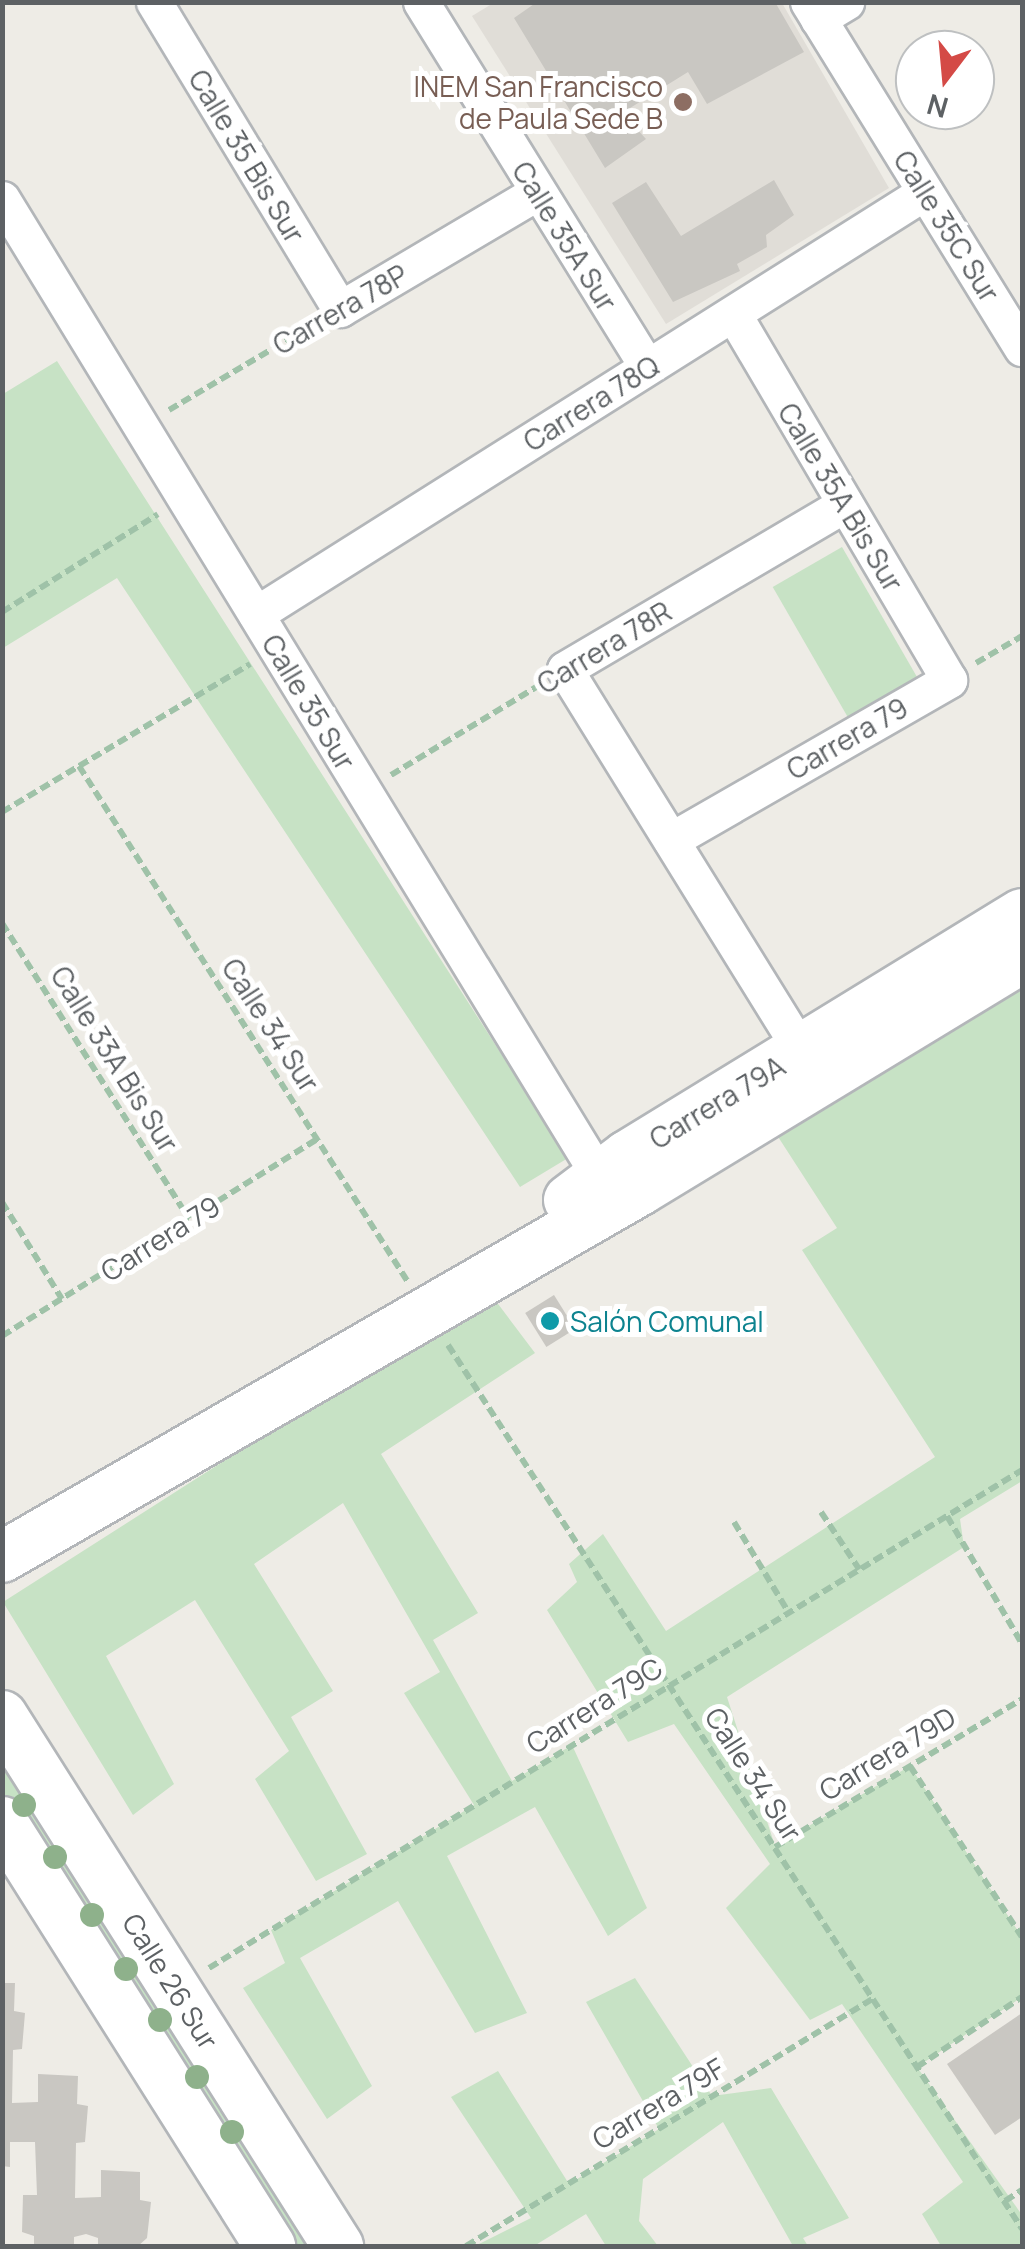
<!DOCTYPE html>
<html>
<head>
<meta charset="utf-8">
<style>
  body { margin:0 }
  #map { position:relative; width:1025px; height:2249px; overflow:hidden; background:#eeece6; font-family:Manrope,sans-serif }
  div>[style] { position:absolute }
  .education>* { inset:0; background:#e0ddd7 }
  .green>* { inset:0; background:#c7e2c5; transform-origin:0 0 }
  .building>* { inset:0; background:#c9c7c2; transform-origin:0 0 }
  .path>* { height:6px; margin-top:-3px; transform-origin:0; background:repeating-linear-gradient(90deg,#9fc2a8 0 10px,transparent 0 15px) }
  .roads { filter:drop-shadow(2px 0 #b3b6b9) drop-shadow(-2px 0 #b3b6b9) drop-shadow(0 2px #b3b6b9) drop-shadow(0 -2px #b3b6b9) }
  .street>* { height:35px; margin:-17.5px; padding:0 17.5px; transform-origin:17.5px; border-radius:17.5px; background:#fff }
  .secondary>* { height:50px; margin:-25px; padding:0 25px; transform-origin:25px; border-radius:25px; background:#fff }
  .trees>* { width:24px; height:24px; margin:-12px; border-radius:50%; background:#8eb18b }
  .dots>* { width:28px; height:28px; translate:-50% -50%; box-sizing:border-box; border:5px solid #fff; border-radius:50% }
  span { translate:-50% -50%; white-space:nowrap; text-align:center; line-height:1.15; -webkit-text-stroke:10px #fff; paint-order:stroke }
  .education-label { font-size:28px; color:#785e54 }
  .right { translate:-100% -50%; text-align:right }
  .street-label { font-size:28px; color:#5d6164 }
  .culture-label { font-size:28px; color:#0d838f }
  .left { translate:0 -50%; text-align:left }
  .frame { position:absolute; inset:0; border:5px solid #5d6164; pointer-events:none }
  .north { position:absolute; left:895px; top:30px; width:100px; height:100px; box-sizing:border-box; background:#fff; border:2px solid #bec0c1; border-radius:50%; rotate:196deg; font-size:28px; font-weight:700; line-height:40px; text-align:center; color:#5d6164 }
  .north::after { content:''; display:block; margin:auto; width:35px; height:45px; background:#d44a46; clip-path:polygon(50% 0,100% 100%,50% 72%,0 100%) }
</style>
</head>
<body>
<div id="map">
  <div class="education">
    <i style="clip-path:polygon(495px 2px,782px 3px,889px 188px,666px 324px,472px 16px)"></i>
  </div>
  <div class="green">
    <i style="clip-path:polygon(57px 361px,568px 1158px,520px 1187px,117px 578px,3px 648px,3px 394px)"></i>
    <i style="left:842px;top:547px;width:150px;height:80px;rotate:60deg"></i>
    <i style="clip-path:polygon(1022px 972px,1022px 1481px,960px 1519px,964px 1547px,727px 1697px,775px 1846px,910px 1766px,1022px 1937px,1022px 1997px,917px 2067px,1022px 2215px,1022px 2246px,941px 2246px,922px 2214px,963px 2182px,842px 2004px,810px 2020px,726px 1908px,770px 1864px,674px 1724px,628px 1742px,547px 1610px,577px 1582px,569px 1564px,603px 1534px,666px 1631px,935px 1457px,802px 1250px,837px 1228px,773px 1129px)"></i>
    <i style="clip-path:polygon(489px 1292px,535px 1353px,381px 1454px,478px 1613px,433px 1640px,512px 1781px,572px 1745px,647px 1908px,608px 1936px,535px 1807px,447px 1856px,527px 2013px,475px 2033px,398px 1901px,300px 1958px,372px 2086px,327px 2119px,243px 1988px,285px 1963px,271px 1930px,474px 1805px,404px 1693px,440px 1672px,343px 1503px,254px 1564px,333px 1691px,291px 1717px,367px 1854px,316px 1881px,255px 1779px,289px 1751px,195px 1600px,106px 1656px,174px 1784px,133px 1815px,3px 1602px)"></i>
    <i style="left:2px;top:1750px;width:587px;height:42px;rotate:58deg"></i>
    <i style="clip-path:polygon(635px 1978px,712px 2096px,771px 2088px,849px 2218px,803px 2238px,808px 2246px,793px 2246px,723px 2122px,643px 2179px,639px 2221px,658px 2246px,606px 2246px,586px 2214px,534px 2246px,475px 2246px,531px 2218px,451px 2097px,498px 2071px,569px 2184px,659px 2129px,586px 2002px)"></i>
  </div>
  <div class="building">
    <i style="clip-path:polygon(537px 2px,775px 2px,804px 52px,707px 104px,688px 72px,622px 113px,646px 139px,605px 168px,514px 18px)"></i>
    <i style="clip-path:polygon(774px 180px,794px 215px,766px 235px,767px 247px,737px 264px,740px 271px,673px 302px,612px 203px,646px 182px,681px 236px)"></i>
    <i style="left:554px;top:1295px;width:40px;height:34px;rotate:58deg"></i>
    <i style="clip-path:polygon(2px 1983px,15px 1983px,14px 2011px,25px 2013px,22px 2049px,13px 2050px,12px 2103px,38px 2102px,38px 2074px,78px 2076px,77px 2104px,88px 2106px,85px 2142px,76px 2143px,75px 2198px,101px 2197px,101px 2170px,140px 2172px,140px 2200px,151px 2202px,147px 2238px,138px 2246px,98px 2246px,98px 2238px,86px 2234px,74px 2237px,74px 2246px,34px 2246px,34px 2236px,22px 2232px,23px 2195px,37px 2195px,35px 2142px,10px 2142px,10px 2167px,2px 2166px)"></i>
    <i style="clip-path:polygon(1022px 2013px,1022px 2117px,995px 2135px,947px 2064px)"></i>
  </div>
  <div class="path">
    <i style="left:169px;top:410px;width:167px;rotate:-30.6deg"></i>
    <i style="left:2px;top:612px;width:184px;rotate:-32.1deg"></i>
    <i style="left:976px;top:663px;width:53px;rotate:-30.4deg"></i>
    <i style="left:79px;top:766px;width:612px;rotate:57.48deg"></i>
    <i style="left:391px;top:775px;width:172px;rotate:-31.2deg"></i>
    <i style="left:2px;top:812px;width:289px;rotate:-30.8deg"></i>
    <i style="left:2px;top:923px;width:350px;rotate:57.7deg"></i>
    <i style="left:2px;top:1202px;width:114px;rotate:58.3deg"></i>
    <i style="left:2px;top:1336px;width:372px;rotate:-32deg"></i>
    <i style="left:448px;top:1345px;width:1054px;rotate:57deg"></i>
    <i style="left:821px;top:1512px;width:69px;rotate:56.3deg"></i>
    <i style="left:947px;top:1516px;width:148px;rotate:59.6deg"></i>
    <i style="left:734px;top:1522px;width:106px;rotate:58.9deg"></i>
    <i style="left:910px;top:1766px;width:204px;rotate:56.8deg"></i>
    <i style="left:775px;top:1847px;width:288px;rotate:-30.9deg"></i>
    <i style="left:209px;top:1968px;width:953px;rotate:-31.49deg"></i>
    <i style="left:917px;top:2067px;width:126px;rotate:-33.7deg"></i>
    <i style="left:1005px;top:2201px;width:20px;rotate:-33deg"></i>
    <i style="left:466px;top:2246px;width:476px;rotate:-31.3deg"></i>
  </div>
  <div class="roads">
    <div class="street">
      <i style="left:154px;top:2px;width:359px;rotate:58.8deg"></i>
      <i style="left:340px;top:309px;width:230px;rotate:-30.6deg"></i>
      <i style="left:421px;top:2px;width:429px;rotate:58.2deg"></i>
      <i style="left:808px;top:2px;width:407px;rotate:58.3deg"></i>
      <i style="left:818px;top:19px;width:33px;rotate:-31deg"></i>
      <i style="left:2px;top:199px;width:1166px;rotate:58.57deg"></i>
      <i style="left:256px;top:614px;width:791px;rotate:-32.24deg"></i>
      <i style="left:671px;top:840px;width:321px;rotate:-29.9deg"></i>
      <i style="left:949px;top:680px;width:425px;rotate:-120.5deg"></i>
      <i style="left:812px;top:1068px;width:469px;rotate:-121.8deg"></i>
      <i style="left:565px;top:669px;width:325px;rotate:-30.5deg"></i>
    </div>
    <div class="secondary">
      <i style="left:569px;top:1200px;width:73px;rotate:-37.2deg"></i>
      <i style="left:627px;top:1156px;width:463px;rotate:-31.5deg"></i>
      <i style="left:2px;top:1557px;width:736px;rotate:-29.91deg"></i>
      <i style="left:640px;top:1190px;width:447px;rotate:-31.3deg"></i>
      <i style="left:2px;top:1716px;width:628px;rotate:57.63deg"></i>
      <i style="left:2px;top:1822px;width:502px;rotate:57.7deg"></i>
    </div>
  </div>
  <div class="trees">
    <i style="left:24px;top:1805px"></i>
    <i style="left:55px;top:1857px"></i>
    <i style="left:92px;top:1915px"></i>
    <i style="left:126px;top:1969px"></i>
    <i style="left:160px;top:2020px"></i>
    <i style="left:197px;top:2077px"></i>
    <i style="left:232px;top:2132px"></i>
  </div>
  <div class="dots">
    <i style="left:683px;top:102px;background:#8d6e63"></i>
    <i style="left:550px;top:1321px;background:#0f9aa8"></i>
  </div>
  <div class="education-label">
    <span class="right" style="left:663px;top:102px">INEM San Francisco<br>de Paula Sede B</span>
  </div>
  <div class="street-label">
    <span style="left:247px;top:156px;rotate:59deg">Calle 35 Bis Sur</span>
    <span style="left:947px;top:226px;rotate:58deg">Calle 35C Sur</span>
    <span style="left:565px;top:236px;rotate:58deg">Calle 35A Sur</span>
    <span style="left:340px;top:309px;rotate:-30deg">Carrera 78P</span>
    <span style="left:591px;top:403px;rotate:-32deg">Carrera 78Q</span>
    <span style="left:841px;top:497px;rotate:59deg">Calle 35A Bis Sur</span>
    <span style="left:604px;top:647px;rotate:-31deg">Carrera 78R</span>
    <span style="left:309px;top:702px;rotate:59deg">Calle 35 Sur</span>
    <span style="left:847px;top:738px;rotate:-30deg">Carrera 79</span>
    <span style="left:271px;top:1025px;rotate:57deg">Calle 34 Sur</span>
    <span style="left:115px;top:1059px;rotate:58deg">Calle 33A Bis Sur</span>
    <span style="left:717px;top:1102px;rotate:-31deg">Carrera 79A</span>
    <span style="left:160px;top:1238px;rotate:-32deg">Carrera 79</span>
    <span style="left:594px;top:1705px;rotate:-32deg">Carrera 79C</span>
    <span style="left:887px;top:1753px;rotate:-31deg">Carrera 79D</span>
    <span style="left:754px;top:1774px;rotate:57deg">Calle 34 Sur</span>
    <span style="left:171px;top:1981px;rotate:58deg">Calle 26 Sur</span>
    <span style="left:658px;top:2103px;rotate:-31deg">Carrera 79F</span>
  </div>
  <div class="culture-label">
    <span class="left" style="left:570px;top:1321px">Salón Comunal</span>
  </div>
  <div class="frame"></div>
  <div class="north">N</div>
</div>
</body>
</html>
